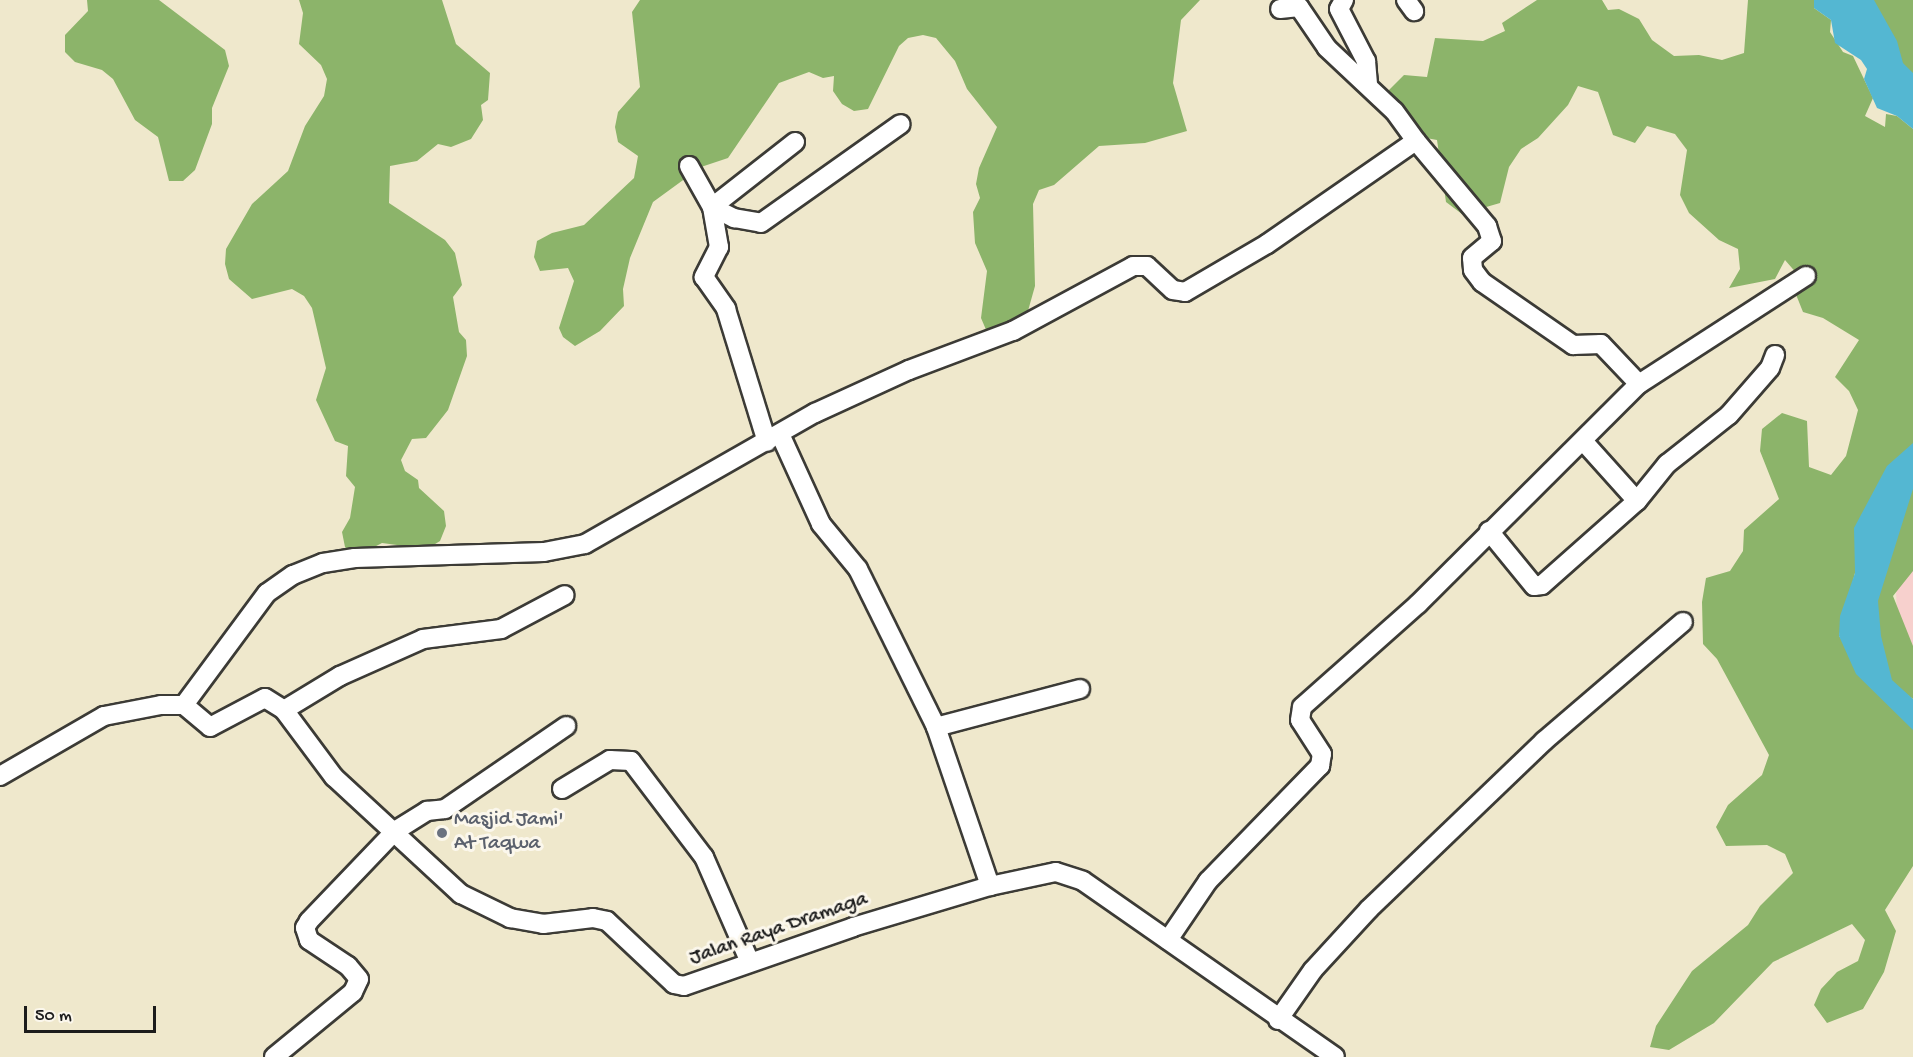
<!DOCTYPE html>
<html>
<head>
<meta charset="utf-8">
<style>
  body { margin:0 }
  #map { position:relative; width:1913px; height:1057px; overflow:hidden; background:#efe8cc; font-family:"Gochi Hand",sans-serif }
  div>[style] { position:absolute }
  .built>* { inset:0; background:#f7d0cd }
  .forest>* { inset:0; background:#8cb46a }
  .water>* { inset:0; background:#54b7d2 }
  .roads { filter:drop-shadow(2px 0 #3c3b36) drop-shadow(-2px 0 #3c3b36) drop-shadow(0 2px #3c3b36) drop-shadow(0 -2px #3c3b36) }
  .minor>* { height:18px; margin:-9px; padding:0 9px; transform-origin:9px; border-radius:9px; background:#fff }
  .dots>* { width:16px; height:16px; translate:-50% -50%; box-sizing:border-box; border:3px solid #fbf7ec; border-radius:50% }
  span { translate:-50% -50%; white-space:nowrap; text-align:center; line-height:1.15; -webkit-text-stroke:6px #fbf7ec; paint-order:stroke }
  .worship-label { font-size:21px; color:#5b616d }
  .left { translate:0 -50%; text-align:left }
  .street-label { font-size:21px; color:#1c1c1c }
  .scale { position:absolute; left:24px; top:1006px; width:132px; height:27px; box-sizing:border-box; border:3px solid #1c1c1c; border-top:0; padding-left:8px; font-size:18px; line-height:21px; white-space:nowrap; color:#1c1c1c; -webkit-text-stroke:4px #fbf7ec; paint-order:stroke }
</style>
</head>
<body>
<div id="map">
  <div class="built">
    <i style="clip-path:polygon(1913px 526px,1913px 689px,1898px 655px,1895px 555px)"></i>
  </div>
  <div class="forest">
    <i style="clip-path:polygon(87px 0,159px 0,225px 50px,229px 66px,212px 108px,212px 124px,195px 170px,183px 181px,169px 181px,158px 137px,135px 120px,113px 79px,102px 70px,75px 62px,65px 52px,65px 35px,88px 11px)"></i>
    <i style="clip-path:polygon(299px 0,442px 0,456px 44px,490px 73px,488px 100px,481px 105px,483px 120px,471px 139px,451px 147px,438px 144px,417px 161px,390px 166px,389px 203px,445px 240px,455px 253px,462px 285px,453px 297px,459px 332px,466px 340px,467px 356px,448px 410px,426px 438px,412px 439px,401px 460px,405px 471px,418px 480px,419px 488px,444px 511px,446px 526px,440px 541px,427px 549px,382px 543px,355px 557px,345px 547px,342px 532px,350px 518px,355px 487px,346px 476px,348px 446px,335px 441px,316px 400px,326px 368px,312px 308px,304px 296px,292px 289px,252px 299px,229px 279px,225px 264px,226px 249px,252px 204px,288px 171px,305px 126px,324px 96px,327px 79px,321px 65px,299px 44px,303px 13px)"></i>
    <i style="clip-path:polygon(640px 0,1200px 0,1181px 20px,1173px 83px,1187px 131px,1145px 143px,1099px 146px,1054px 185px,1039px 190px,1033px 204px,1035px 286px,1026px 318px,987px 332px,981px 318px,987px 271px,975px 243px,973px 212px,980px 198px,976px 184px,979px 168px,997px 127px,967px 89px,955px 61px,936px 38px,923px 35px,908px 38px,899px 46px,868px 109px,854px 111px,842px 104px,833px 91px,834px 76px,823px 78px,809px 72px,779px 83px,728px 158px,701px 167px,653px 202px,630px 258px,623px 289px,624px 306px,600px 331px,575px 346px,563px 337px,559px 328px,574px 281px,568px 268px,540px 271px,534px 257px,537px 241px,552px 233px,584px 225px,634px 178px,638px 156px,618px 142px,615px 127px,618px 112px,640px 87px,632px 12px)"></i>
    <i style="clip-path:polygon(1537px 0,1602px 0,1608px 10px,1619px 9px,1639px 19px,1652px 40px,1674px 56px,1699px 55px,1722px 60px,1744px 53px,1748px 0,1814px 0,1814px 8px,1831px 20px,1830px 32px,1843px 52px,1853px 56px,1873px 98px,1865px 116px,1885px 127px,1886px 114px,1897px 116px,1913px 129px,1913px 454px,1855px 573px,1839px 636px,1913px 728px,1913px 866px,1885px 910px,1896px 931px,1884px 972px,1863px 1009px,1827px 1023px,1814px 1005px,1821px 989px,1837px 972px,1858px 961px,1865px 940px,1852px 924px,1773px 962px,1714px 1023px,1669px 1050px,1650px 1047px,1656px 1026px,1692px 971px,1748px 925px,1760px 906px,1793px 873px,1785px 854px,1767px 845px,1726px 846px,1716px 827px,1728px 805px,1762px 775px,1769px 755px,1717px 659px,1703px 644px,1702px 602px,1706px 578px,1730px 571px,1743px 551px,1744px 530px,1779px 499px,1760px 451px,1762px 429px,1782px 413px,1807px 421px,1809px 467px,1831px 475px,1846px 456px,1858px 410px,1849px 391px,1835px 377px,1859px 340px,1823px 318px,1803px 312px,1795px 292px,1798px 275px,1785px 260px,1775px 279px,1729px 288px,1740px 269px,1738px 249px,1719px 240px,1689px 213px,1680px 195px,1687px 150px,1675px 134px,1647px 126px,1635px 143px,1613px 135px,1598px 92px,1578px 86px,1568px 105px,1538px 138px,1521px 149px,1509px 167px,1500px 203px,1462px 214px,1446px 202px,1437px 140px,1399px 133px,1387px 92px,1404px 75px,1427px 77px,1435px 38px,1483px 41px,1505px 31px,1502px 23px)"></i>
    <i style="clip-path:polygon(1872px 0,1913px 0,1913px 80px,1908px 82px)"></i>
    <i style="clip-path:polygon(1913px 476px,1913px 571px,1893px 596px,1913px 646px,1913px 699px,1884px 678px,1874px 588px)"></i>
  </div>
  <div class="water">
    <i style="clip-path:polygon(1814px 0,1874px 0,1897px 41px,1903px 63px,1913px 73px,1913px 129px,1897px 116px,1877px 108px,1864px 79px,1867px 69px,1861px 60px,1835px 43px,1831px 20px,1814px 8px)"></i>
    <i style="clip-path:polygon(1913px 443px,1913px 489px,1878px 601px,1881px 636px,1892px 680px,1913px 699px,1913px 730px,1856px 674px,1839px 636px,1840px 616px,1855px 573px,1854px 528px,1887px 466px)"></i>
  </div>
  <div class="roads">
    <div class="minor">
      <i style="left:1344px;top:0;width:10px;rotate:119deg"></i>
      <i style="left:1339px;top:9px;width:59px;rotate:62.6deg"></i>
      <i style="left:1366px;top:61px;width:23px;rotate:85deg"></i>
      <i style="left:1406px;top:0;width:14px;rotate:54deg"></i>
      <i style="left:1416px;top:141px;width:111px;rotate:50.1deg"></i>
      <i style="left:1487px;top:226px;width:16px;rotate:72deg"></i>
      <i style="left:1492px;top:241px;width:26px;rotate:140deg"></i>
      <i style="left:1472px;top:258px;width:12px;rotate:85deg"></i>
      <i style="left:1473px;top:270px;width:15px;rotate:53deg"></i>
      <i style="left:1482px;top:282px;width:111px;rotate:34.7deg"></i>
      <i style="left:1573px;top:345px;width:28px;rotate:-2deg"></i>
      <i style="left:1601px;top:344px;width:55px;rotate:46.5deg"></i>
      <i style="left:795px;top:142px;width:105px;rotate:141.9deg"></i>
      <i style="left:712px;top:207px;width:25px;rotate:27deg"></i>
      <i style="left:734px;top:218px;width:27px;rotate:10deg"></i>
      <i style="left:761px;top:223px;width:171px;rotate:-35.3deg"></i>
      <i style="left:689px;top:166px;width:47px;rotate:60.7deg"></i>
      <i style="left:712px;top:207px;width:41px;rotate:80.1deg"></i>
      <i style="left:719px;top:247px;width:34px;rotate:117deg"></i>
      <i style="left:704px;top:277px;width:39px;rotate:55deg"></i>
      <i style="left:726px;top:309px;width:139px;rotate:72.9deg"></i>
      <i style="left:780px;top:434px;width:99px;rotate:65.5deg"></i>
      <i style="left:821px;top:524px;width:58px;rotate:50.6deg"></i>
      <i style="left:858px;top:569px;width:176px;rotate:63.7deg"></i>
      <i style="left:936px;top:727px;width:168px;rotate:71.2deg"></i>
      <i style="left:1637px;top:501px;width:48px;rotate:-51deg"></i>
      <i style="left:1667px;top:464px;width:79px;rotate:-38.3deg"></i>
      <i style="left:1729px;top:415px;width:62px;rotate:-48.9deg"></i>
      <i style="left:1770px;top:368px;width:14px;rotate:-69deg"></i>
      <i style="left:1489px;top:531px;width:71px;rotate:50.7deg"></i>
      <i style="left:1534px;top:586px;width:8px;rotate:-7deg"></i>
      <i style="left:1542px;top:585px;width:127px;rotate:-41.5deg"></i>
      <i style="left:1637px;top:501px;width:79px;rotate:-131.9deg"></i>
      <i style="left:184px;top:705px;width:139px;rotate:-53.5deg"></i>
      <i style="left:267px;top:593px;width:32px;rotate:-35deg"></i>
      <i style="left:293px;top:575px;width:32px;rotate:-22deg"></i>
      <i style="left:323px;top:563px;width:32px;rotate:-9deg"></i>
      <i style="left:355px;top:558px;width:189px;rotate:-1.8deg"></i>
      <i style="left:544px;top:552px;width:42px;rotate:-11deg"></i>
      <i style="left:585px;top:544px;width:265px;rotate:-29.7deg"></i>
      <i style="left:815px;top:413px;width:103px;rotate:-24.6deg"></i>
      <i style="left:909px;top:370px;width:111px;rotate:-20.6deg"></i>
      <i style="left:1013px;top:331px;width:136px;rotate:-28.4deg"></i>
      <i style="left:1133px;top:266px;width:14px"></i>
      <i style="left:1147px;top:266px;width:35px;rotate:43deg"></i>
      <i style="left:1173px;top:290px;width:12px;rotate:9deg"></i>
      <i style="left:1185px;top:292px;width:95px;rotate:-30.3deg"></i>
      <i style="left:1267px;top:244px;width:181px;rotate:-34.7deg"></i>
      <i style="left:1416px;top:141px;width:37px;rotate:-126deg"></i>
      <i style="left:1394px;top:111px;width:92px;rotate:-136.8deg"></i>
      <i style="left:1327px;top:48px;width:50px;rotate:-124.3deg"></i>
      <i style="left:1299px;top:7px;width:19px;rotate:174deg"></i>
      <i style="left:284px;top:710px;width:66px;rotate:-31.3deg"></i>
      <i style="left:340px;top:676px;width:91px;rotate:-24deg"></i>
      <i style="left:423px;top:639px;width:79px;rotate:-7.3deg"></i>
      <i style="left:501px;top:629px;width:72px;rotate:-28deg"></i>
      <i style="left:936px;top:727px;width:149px;rotate:-14.8deg"></i>
      <i style="left:0;top:776px;width:120px;rotate:-30deg"></i>
      <i style="left:104px;top:716px;width:58px;rotate:-10.9deg"></i>
      <i style="left:161px;top:705px;width:23px"></i>
      <i style="left:184px;top:705px;width:34px;rotate:40deg"></i>
      <i style="left:210px;top:727px;width:62px;rotate:-27.8deg"></i>
      <i style="left:265px;top:698px;width:22px;rotate:32deg"></i>
      <i style="left:284px;top:710px;width:84px;rotate:53.3deg"></i>
      <i style="left:334px;top:777px;width:173px;rotate:42.7deg"></i>
      <i style="left:461px;top:894px;width:55px;rotate:26.1deg"></i>
      <i style="left:510px;top:918px;width:34px;rotate:10deg"></i>
      <i style="left:543px;top:924px;width:50px;rotate:-6.8deg"></i>
      <i style="left:593px;top:918px;width:14px;rotate:12deg"></i>
      <i style="left:607px;top:921px;width:92px;rotate:43.2deg"></i>
      <i style="left:674px;top:984px;width:10px;rotate:11deg"></i>
      <i style="left:684px;top:986px;width:179px;rotate:-19.2deg"></i>
      <i style="left:853px;top:927px;width:143px;rotate:-16.7deg"></i>
      <i style="left:990px;top:886px;width:67px;rotate:-12deg"></i>
      <i style="left:1056px;top:872px;width:28px;rotate:18deg"></i>
      <i style="left:1083px;top:881px;width:307px;rotate:34.9deg"></i>
      <i style="left:562px;top:789px;width:56px;rotate:-31.1deg"></i>
      <i style="left:610px;top:760px;width:21px;rotate:3deg"></i>
      <i style="left:631px;top:761px;width:121px;rotate:52.8deg"></i>
      <i style="left:704px;top:857px;width:112px;rotate:66.4deg"></i>
      <i style="left:1168px;top:940px;width:71px;rotate:-55.9deg"></i>
      <i style="left:1208px;top:881px;width:161px;rotate:-45.8deg"></i>
      <i style="left:1320px;top:766px;width:12px;rotate:-81deg"></i>
      <i style="left:1322px;top:754px;width:40px;rotate:-122.9deg"></i>
      <i style="left:1300px;top:720px;width:13px;rotate:-81deg"></i>
      <i style="left:1302px;top:707px;width:155px;rotate:-41.6deg"></i>
      <i style="left:1418px;top:604px;width:312px;rotate:-44.9deg"></i>
      <i style="left:1639px;top:384px;width:199px;rotate:-32.9deg"></i>
      <i style="left:1278px;top:1020px;width:61px;rotate:-55deg"></i>
      <i style="left:1313px;top:970px;width:83px;rotate:-47.4deg"></i>
      <i style="left:1369px;top:909px;width:243px;rotate:-43.8deg"></i>
      <i style="left:1544px;top:741px;width:183px;rotate:-40.6deg"></i>
      <i style="left:274px;top:1057px;width:102px;rotate:-39.4deg"></i>
      <i style="left:353px;top:992px;width:14px;rotate:-65deg"></i>
      <i style="left:359px;top:979px;width:17px;rotate:-130deg"></i>
      <i style="left:348px;top:966px;width:47px;rotate:-146.3deg"></i>
      <i style="left:309px;top:940px;width:13px;rotate:-108deg"></i>
      <i style="left:305px;top:928px;width:8px;rotate:-60deg"></i>
      <i style="left:309px;top:921px;width:124px;rotate:-46.3deg"></i>
      <i style="left:395px;top:831px;width:38px;rotate:-32deg"></i>
      <i style="left:427px;top:811px;width:18px;rotate:-6deg"></i>
      <i style="left:445px;top:809px;width:147px;rotate:-34.4deg"></i>
    </div>
  </div>
  <div class="dots">
    <i style="left:442px;top:833px;background:#6b7280"></i>
  </div>
  <div class="worship-label">
    <span class="left" style="left:454px;top:833px">Masjid Jami'<br>At Taqwa</span>
  </div>
  <div class="street-label">
    <span style="left:779px;top:930px;rotate:-19deg">Jalan Raya Dramaga</span>
  </div>
  <div class="scale">50 m</div>
</div>
</body>
</html>
